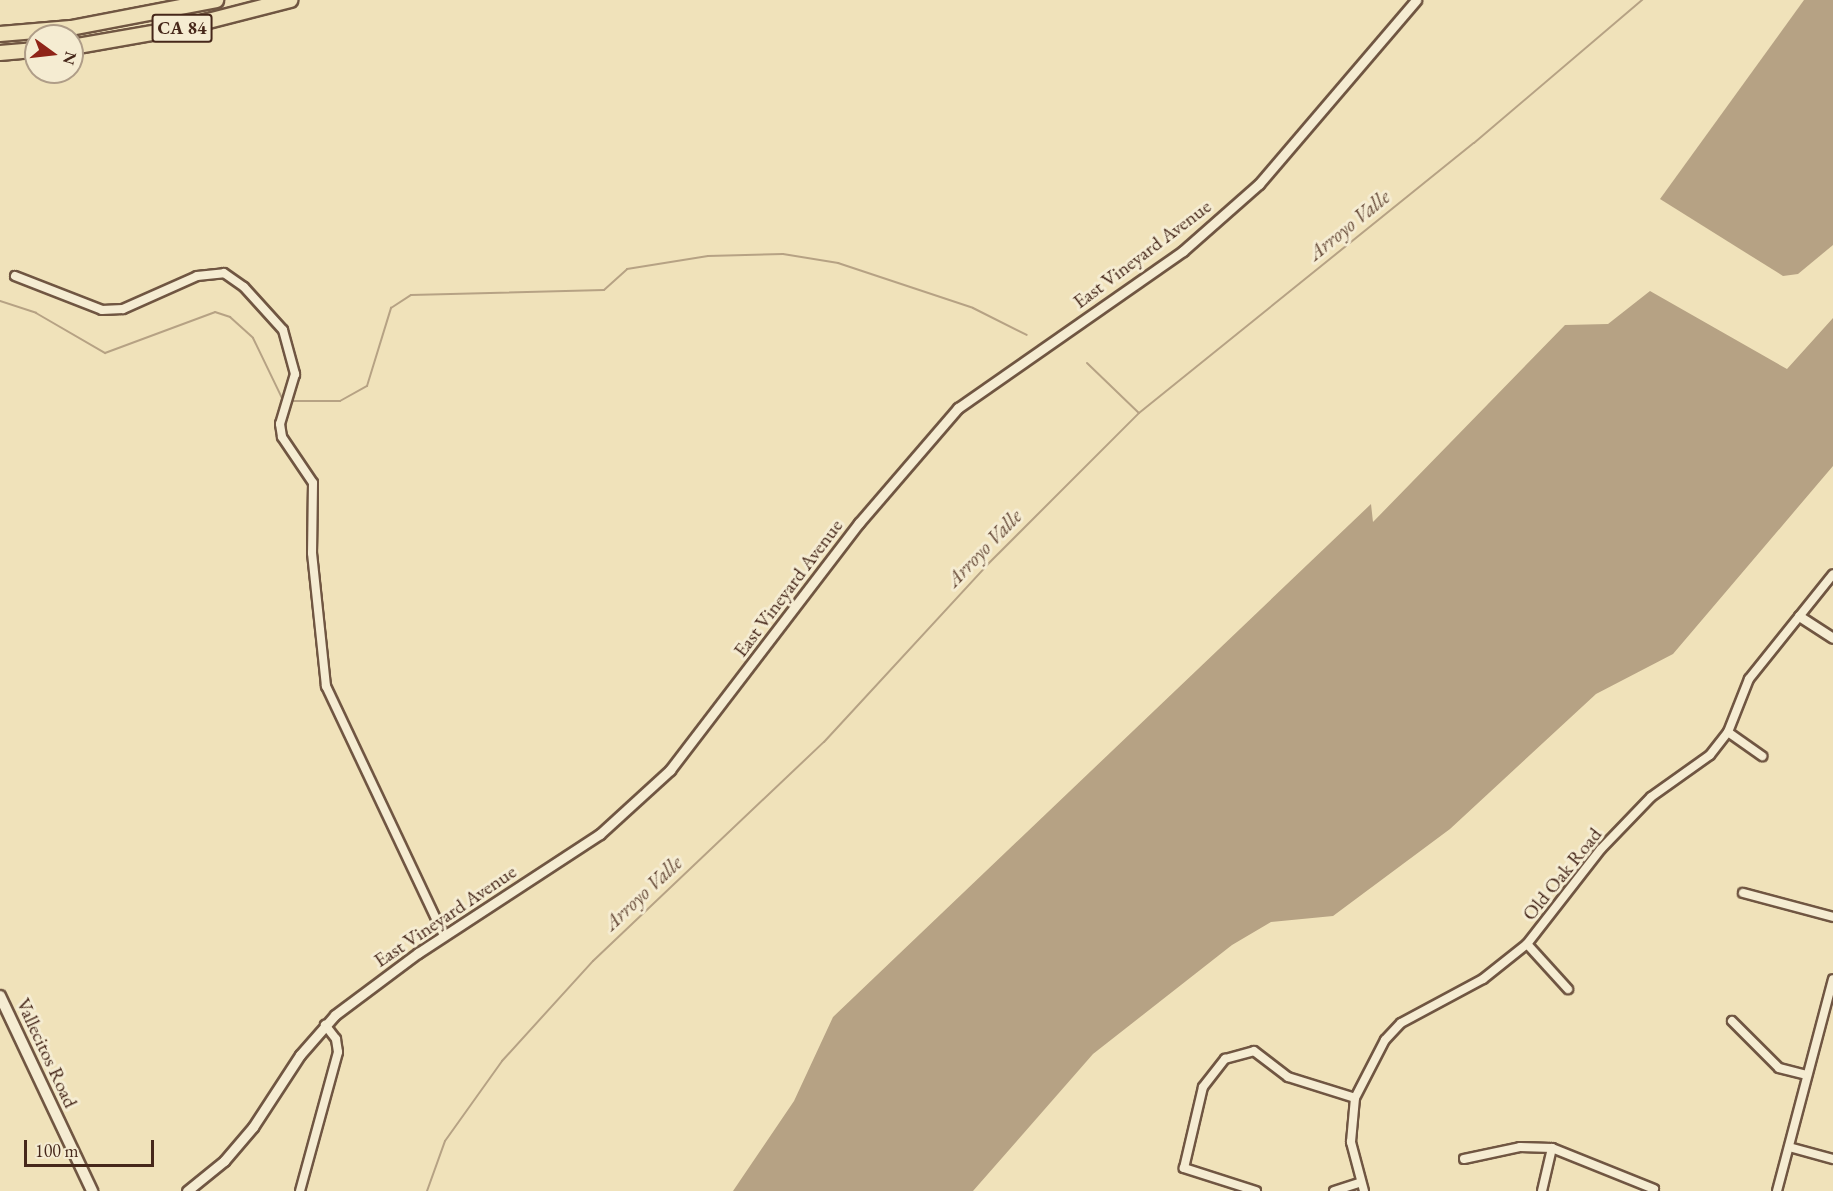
<!DOCTYPE html>
<html>
<head>
<meta charset="utf-8">
<style>
  body { margin:0 }
  #map { position:relative; width:1833px; height:1191px; overflow:hidden; background:#f0e2ba; font-family:"EB Garamond",serif }
  div>[style] { position:absolute }
  .water>* { inset:0; background:#b6a284 }
  .stream>* { height:2px; margin:-1px; padding:0 1px; transform-origin:1px; border-radius:1px; background:#b6a284 }
  .roads { filter:drop-shadow(2px 0 #705642) drop-shadow(-2px 0 #705642) drop-shadow(0 2px #705642) drop-shadow(0 -2px #705642) }
  .minor>* { height:8px; margin:-4px; padding:0 4px; transform-origin:4px; border-radius:4px; background:#f5ecd2 }
  .tertiary>* { height:9px; margin:-4.5px; padding:0 4.5px; transform-origin:4.5px; border-radius:4.5px; background:#f5ecd2 }
  .secondary>* { height:10px; margin:-5px; padding:0 5px; transform-origin:5px; border-radius:5px; background:#f5ecd2 }
  .trunk>* { height:14px; margin:-7px; padding:0 7px; transform-origin:7px; border-radius:7px; background:#f0e2ba }
  span { translate:-50% -50%; white-space:nowrap; text-align:center; line-height:1.15; -webkit-text-stroke:6px #f5ecd2; paint-order:stroke }
  .shield-label span { padding:2px 4px; background:#f5ecd2; border:2px solid; border-radius:4px; -webkit-text-stroke-width:0 }
  .shield-label { font-size:18px; color:#46271a; font-weight:700 }
  .street-label { font-size:20px; color:#46271a }
  .water-label { font-size:21px; color:#684c3a; font-style:italic }
  .north { position:absolute; left:24px; top:24px; width:60px; height:60px; box-sizing:border-box; background:#f5ecd2; border:2px solid #af9d88; border-radius:50%; rotate:105deg; font-size:16px; font-weight:700; line-height:24px; text-align:center; color:#46271a }
  .north::after { content:''; display:block; margin:auto; width:21px; height:27px; background:#8f2418; clip-path:polygon(50% 0,100% 100%,50% 72%,0 100%) }
  .scale { position:absolute; left:24px; top:1140px; width:130px; height:27px; box-sizing:border-box; border:3px solid #46271a; border-top:0; padding-left:8px; font-size:18px; line-height:21px; white-space:nowrap; color:#46271a; -webkit-text-stroke:4px #f5ecd2; paint-order:stroke }
</style>
</head>
<body>
<div id="map">
  <div class="water">
    <i style="clip-path:polygon(1804px 0,1833px 0,1833px 245px,1798px 274px,1783px 276px,1660px 199px)"></i>
    <i style="clip-path:polygon(1650px 291px,1787px 369px,1833px 318px,1833px 466px,1673px 654px,1596px 694px,1450px 829px,1333px 916px,1271px 922px,1232px 945px,1093px 1054px,973px 1191px,733px 1191px,794px 1101px,833px 1017px,1371px 504px,1373px 522px,1565px 325px,1608px 324px)"></i>
  </div>
  <div class="stream">
    <i style="left:0;top:301px;width:38px;rotate:18deg"></i>
    <i style="left:36px;top:313px;width:80px;rotate:30.1deg"></i>
    <i style="left:105px;top:353px;width:117px;rotate:-20.4deg"></i>
    <i style="left:215px;top:312px;width:16px;rotate:18deg"></i>
    <i style="left:230px;top:317px;width:31px;rotate:42deg"></i>
    <i style="left:253px;top:338px;width:67px;rotate:64.2deg"></i>
    <i style="left:1087px;top:363px;width:72px;rotate:43.9deg"></i>
    <i style="left:291px;top:401px;width:49px"></i>
    <i style="left:340px;top:401px;width:31px;rotate:-29deg"></i>
    <i style="left:367px;top:386px;width:82px;rotate:-72.9deg"></i>
    <i style="left:391px;top:308px;width:24px;rotate:-33deg"></i>
    <i style="left:411px;top:295px;width:193px;rotate:-1.5deg"></i>
    <i style="left:604px;top:290px;width:31px;rotate:-42deg"></i>
    <i style="left:627px;top:269px;width:82px;rotate:-9.1deg"></i>
    <i style="left:708px;top:256px;width:75px;rotate:-1.5deg"></i>
    <i style="left:783px;top:254px;width:56px;rotate:9.3deg"></i>
    <i style="left:838px;top:263px;width:142px;rotate:18.4deg"></i>
    <i style="left:973px;top:308px;width:60px;rotate:26.6deg"></i>
    <i style="left:427px;top:1191px;width:53px;rotate:-70.2deg"></i>
    <i style="left:445px;top:1141px;width:98px;rotate:-54.5deg"></i>
    <i style="left:502px;top:1061px;width:135px;rotate:-47.7deg"></i>
    <i style="left:593px;top:961px;width:318px;rotate:-43.5deg"></i>
    <i style="left:824px;top:742px;width:243px;rotate:-47.3deg"></i>
    <i style="left:989px;top:563px;width:212px;rotate:-45deg"></i>
    <i style="left:1139px;top:413px;width:430px;rotate:-38.9deg"></i>
    <i style="left:1474px;top:143px;width:221px;rotate:-40.4deg"></i>
  </div>
  <div class="roads">
    <div class="minor">
      <i style="left:15px;top:276px;width:93px;rotate:21.3deg"></i>
      <i style="left:102px;top:310px;width:21px;rotate:-3deg"></i>
      <i style="left:123px;top:309px;width:81px;rotate:-24deg"></i>
      <i style="left:197px;top:276px;width:27px;rotate:-6deg"></i>
      <i style="left:224px;top:273px;width:24px;rotate:35deg"></i>
      <i style="left:244px;top:287px;width:58px;rotate:47.8deg"></i>
      <i style="left:283px;top:330px;width:46px;rotate:74.7deg"></i>
      <i style="left:295px;top:374px;width:52px;rotate:106.7deg"></i>
      <i style="left:280px;top:424px;width:13px;rotate:81deg"></i>
      <i style="left:282px;top:437px;width:55px;rotate:56deg"></i>
      <i style="left:313px;top:483px;width:70px;rotate:90.8deg"></i>
      <i style="left:312px;top:553px;width:134px;rotate:84deg"></i>
      <i style="left:326px;top:686px;width:276px;rotate:64.7deg"></i>
      <i style="left:1728px;top:732px;width:42px;rotate:35.2deg"></i>
      <i style="left:1743px;top:893px;width:93px;rotate:14.9deg"></i>
      <i style="left:1527px;top:944px;width:61px;rotate:47.7deg"></i>
      <i style="left:1732px;top:1021px;width:66px;rotate:45deg"></i>
      <i style="left:1779px;top:1068px;width:29px;rotate:14deg"></i>
      <i style="left:1789px;top:1147px;width:46px;rotate:15.3deg"></i>
      <i style="left:1464px;top:1159px;width:57px;rotate:-12.1deg"></i>
      <i style="left:1520px;top:1147px;width:32px;rotate:2deg"></i>
      <i style="left:1552px;top:1148px;width:110px;rotate:21.9deg"></i>
      <i style="left:300px;top:1191px;width:144px;rotate:-74.7deg"></i>
      <i style="left:338px;top:1052px;width:13px;rotate:-99deg"></i>
      <i style="left:336px;top:1039px;width:18px;rotate:-128deg"></i>
      <i style="left:1256px;top:1191px;width:76px;rotate:-162.3deg"></i>
      <i style="left:1184px;top:1168px;width:83px;rotate:-76.8deg"></i>
      <i style="left:1203px;top:1087px;width:36px;rotate:-52deg"></i>
      <i style="left:1225px;top:1059px;width:30px;rotate:-15deg"></i>
      <i style="left:1254px;top:1051px;width:43px;rotate:37.4deg"></i>
      <i style="left:1288px;top:1077px;width:70px;rotate:17.4deg"></i>
      <i style="left:1334px;top:1191px;width:26px;rotate:-18deg"></i>
      <i style="left:1364px;top:1191px;width:51px;rotate:-104.9deg"></i>
      <i style="left:1351px;top:1142px;width:44px;rotate:-84.8deg"></i>
      <i style="left:1355px;top:1098px;width:65px;rotate:-62.7deg"></i>
      <i style="left:1385px;top:1040px;width:23px;rotate:-47deg"></i>
      <i style="left:1401px;top:1023px;width:93px;rotate:-28.2deg"></i>
      <i style="left:1483px;top:979px;width:56px;rotate:-38.5deg"></i>
      <i style="left:1527px;top:944px;width:120px;rotate:-52.1deg"></i>
      <i style="left:1601px;top:849px;width:72px;rotate:-46.1deg"></i>
      <i style="left:1651px;top:797px;width:72px;rotate:-35.4deg"></i>
      <i style="left:1710px;top:755px;width:29px;rotate:-52deg"></i>
      <i style="left:1728px;top:732px;width:57px;rotate:-68.4deg"></i>
      <i style="left:1749px;top:679px;width:134px;rotate:-51.3deg"></i>
      <i style="left:1542px;top:1191px;width:44px;rotate:-76.9deg"></i>
      <i style="left:1777px;top:1191px;width:219px;rotate:-75.2deg"></i>
    </div>
    <div class="tertiary">
      <i style="left:1799px;top:616px;width:40px;rotate:32.9deg"></i>
      <i style="left:187px;top:1191px;width:48px;rotate:-39deg"></i>
      <i style="left:224px;top:1161px;width:45px;rotate:-49.5deg"></i>
      <i style="left:253px;top:1127px;width:86px;rotate:-56.9deg"></i>
      <i style="left:300px;top:1055px;width:53px;rotate:-48.8deg"></i>
      <i style="left:335px;top:1015px;width:104px;rotate:-36.8deg"></i>
      <i style="left:418px;top:953px;width:217px;rotate:-33.2deg"></i>
      <i style="left:600px;top:834px;width:95px;rotate:-42.4deg"></i>
      <i style="left:670px;top:770px;width:311px;rotate:-52.6deg"></i>
      <i style="left:859px;top:523px;width:152px;rotate:-49.3deg"></i>
      <i style="left:958px;top:408px;width:274px;rotate:-34.9deg"></i>
      <i style="left:1183px;top:251px;width:101px;rotate:-41.4deg"></i>
      <i style="left:1259px;top:184px;width:242px;rotate:-49.5deg"></i>
    </div>
    <div class="secondary">
      <i style="left:0;top:996px;width:216px;rotate:64.7deg"></i>
    </div>
    <div class="trunk">
      <i style="left:0;top:34px;width:71px;rotate:-4.8deg"></i>
      <i style="left:71px;top:28px;width:148px;rotate:-10.9deg"></i>
      <i style="left:72px;top:47px;width:111px;rotate:-9.9deg"></i>
      <i style="left:181px;top:28px;width:113px;rotate:-14.4deg"></i>
      <i style="left:0;top:53px;width:36px;rotate:-5deg"></i>
    </div>
  </div>
  <div class="shield-label">
    <span style="left:182px;top:28px">CA 84</span>
  </div>
  <div class="street-label">
    <span style="left:1142px;top:254px;rotate:-37deg">East Vineyard Avenue</span>
    <span style="left:788px;top:588px;rotate:-53deg">East Vineyard Avenue</span>
    <span style="left:1562px;top:874px;rotate:-51deg">Old Oak Road</span>
    <span style="left:445px;top:916px;rotate:-34deg">East Vineyard Avenue</span>
    <span style="left:47px;top:1053px;rotate:65deg">Vallecitos Road</span>
  </div>
  <div class="water-label">
    <span style="left:1349px;top:225px;rotate:-39deg">Arroyo Valle</span>
    <span style="left:984px;top:548px;rotate:-46deg">Arroyo Valle</span>
    <span style="left:643px;top:893px;rotate:-43deg">Arroyo Valle</span>
  </div>
  <div class="north">N</div>
  <div class="scale">100 m</div>
</div>
</body>
</html>
